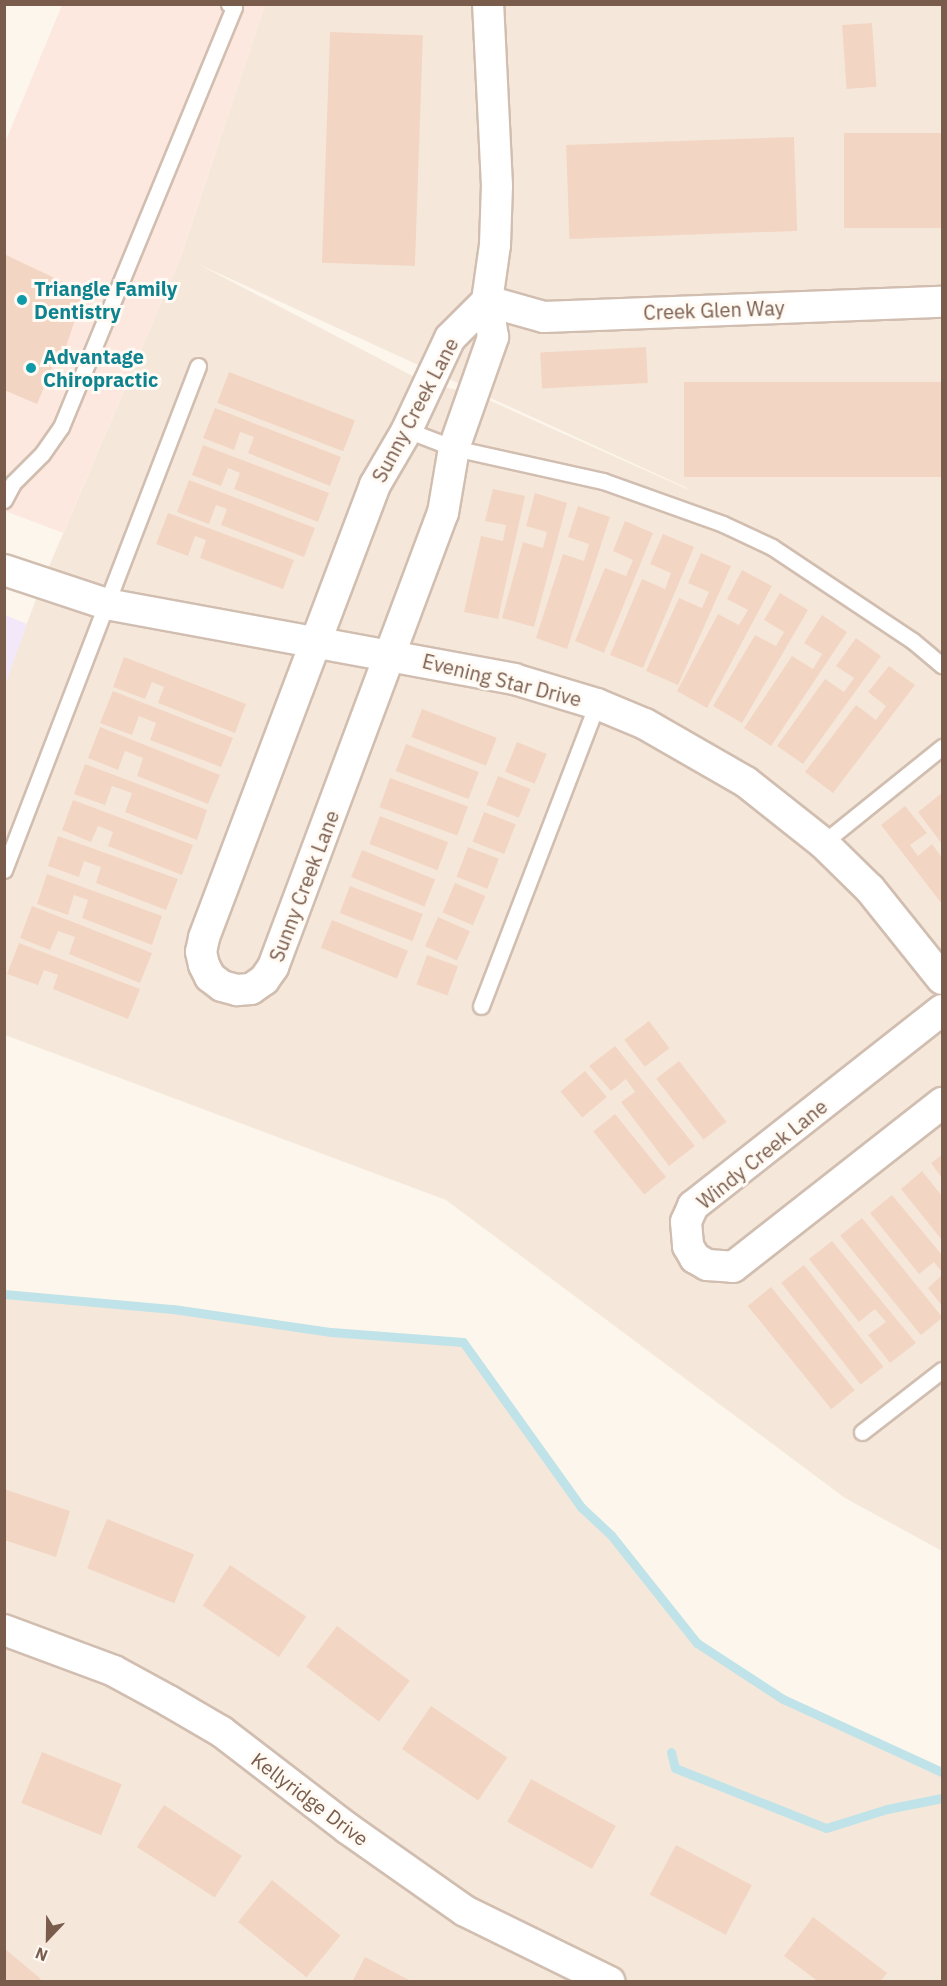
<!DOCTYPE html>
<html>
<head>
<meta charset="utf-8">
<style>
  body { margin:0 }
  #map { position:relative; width:947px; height:1986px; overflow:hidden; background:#fdf6ec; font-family:"IBM Plex Sans",sans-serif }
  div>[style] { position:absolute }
  .residential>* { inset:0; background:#f5e8da }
  .commercial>* { inset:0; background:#fde8e0 }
  .education>* { inset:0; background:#f3e8fa }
  .stream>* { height:9px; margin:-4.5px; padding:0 4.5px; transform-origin:4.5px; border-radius:4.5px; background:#bfe3e8 }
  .building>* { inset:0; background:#f3d5c3; transform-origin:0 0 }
  .roads { filter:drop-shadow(2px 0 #d1beb0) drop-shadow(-2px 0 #d1beb0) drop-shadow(0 2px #d1beb0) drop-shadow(0 -2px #d1beb0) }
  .lane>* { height:15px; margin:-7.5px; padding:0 7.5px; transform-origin:7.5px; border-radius:7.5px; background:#fff }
  .street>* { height:30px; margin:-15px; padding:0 15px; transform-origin:15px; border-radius:15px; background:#fff }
  .dots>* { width:16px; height:16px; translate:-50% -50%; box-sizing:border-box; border:3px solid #fffaf3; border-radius:50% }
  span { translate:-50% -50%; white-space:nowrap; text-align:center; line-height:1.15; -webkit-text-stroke:6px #fffaf3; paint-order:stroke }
  .culture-label { font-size:20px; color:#0d838f; font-weight:700 }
  .left { translate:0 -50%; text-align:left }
  .street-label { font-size:20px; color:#7a5c4d }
  .frame { position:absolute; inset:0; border:6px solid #7a5c4d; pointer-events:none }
  .north { position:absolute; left:18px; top:1908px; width:60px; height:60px; -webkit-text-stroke:4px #fffaf3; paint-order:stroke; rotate:202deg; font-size:16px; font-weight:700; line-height:24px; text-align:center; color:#7a5c4d }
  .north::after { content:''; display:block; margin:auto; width:21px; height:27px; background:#7a5c4d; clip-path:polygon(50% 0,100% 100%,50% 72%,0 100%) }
</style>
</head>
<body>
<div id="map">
  <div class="residential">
    <i style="clip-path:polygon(evenodd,265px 5px,942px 5px,942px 1551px,845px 1498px,446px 1200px,5px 1035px,4px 685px,42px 583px,181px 256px,265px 5px,198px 264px,687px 488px,687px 489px,473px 393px,428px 384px,198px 264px)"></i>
    <i style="clip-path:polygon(4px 1294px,173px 1309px,331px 1332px,463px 1342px,581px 1507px,611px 1535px,697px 1643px,783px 1699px,942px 1772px,942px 1981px,5px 1981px)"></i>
  </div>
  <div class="commercial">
    <i style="clip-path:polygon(62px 5px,265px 5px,181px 256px,63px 533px,5px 511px,4px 145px)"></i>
  </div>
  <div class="education">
    <i style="clip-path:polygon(5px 615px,27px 624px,5px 685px,4px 615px)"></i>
  </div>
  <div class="stream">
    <i style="left:4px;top:1294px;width:170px;rotate:5.1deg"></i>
    <i style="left:173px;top:1309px;width:160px;rotate:8.3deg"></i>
    <i style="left:331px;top:1332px;width:132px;rotate:4.3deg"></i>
    <i style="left:463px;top:1342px;width:203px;rotate:54.4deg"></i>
    <i style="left:581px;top:1507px;width:41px;rotate:43deg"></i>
    <i style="left:611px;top:1535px;width:138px;rotate:51.5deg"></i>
    <i style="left:697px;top:1643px;width:103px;rotate:33.1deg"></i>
    <i style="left:783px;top:1699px;width:175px;rotate:24.7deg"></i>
    <i style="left:671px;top:1752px;width:16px;rotate:76deg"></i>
    <i style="left:675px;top:1768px;width:162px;rotate:21.7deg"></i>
    <i style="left:826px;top:1828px;width:64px;rotate:-17.3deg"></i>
    <i style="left:887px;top:1809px;width:56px;rotate:-11.3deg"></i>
  </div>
  <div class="building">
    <i style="left:872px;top:23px;width:64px;height:30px;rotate:86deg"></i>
    <i style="left:330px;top:32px;width:93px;height:231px;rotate:2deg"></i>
    <i style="left:942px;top:133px;width:95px;height:98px;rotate:90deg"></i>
    <i style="left:794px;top:137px;width:94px;height:228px;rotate:88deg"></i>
    <i style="clip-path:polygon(4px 254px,84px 292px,63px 356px,58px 354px,37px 404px,4px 390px)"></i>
    <i style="left:646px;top:347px;width:36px;height:106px;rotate:87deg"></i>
    <i style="left:229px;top:372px;width:135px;height:33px;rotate:21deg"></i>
    <i style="left:684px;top:382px;width:258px;height:95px"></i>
    <i style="clip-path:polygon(215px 408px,341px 457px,330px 486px,248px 453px,254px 437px,240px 432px,234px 450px,203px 438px)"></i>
    <i style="clip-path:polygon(203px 445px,329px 493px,318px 522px,234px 489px,240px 473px,228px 468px,221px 486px,192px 475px)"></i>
    <i style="clip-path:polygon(189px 480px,315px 528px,304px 557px,221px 525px,227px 509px,216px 505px,209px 524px,177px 512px)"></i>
    <i style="clip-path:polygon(493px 489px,525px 496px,498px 619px,464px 612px,481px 536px,503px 541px,506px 525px,485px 521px)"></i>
    <i style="clip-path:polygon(535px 493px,567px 503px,534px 627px,502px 618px,523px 542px,543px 548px,547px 532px,526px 526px)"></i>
    <i style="clip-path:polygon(578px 506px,610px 517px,567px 649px,536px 638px,563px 554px,584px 561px,589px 544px,568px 537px)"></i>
    <i style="clip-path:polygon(168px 513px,294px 560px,283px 589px,200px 558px,206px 540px,195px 536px,188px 556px,156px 544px)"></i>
    <i style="clip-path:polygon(625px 521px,653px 533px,604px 653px,575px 641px,605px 568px,626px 576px,633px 560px,613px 551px)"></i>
    <i style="clip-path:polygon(663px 534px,694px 547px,643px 668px,610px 655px,642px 579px,665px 589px,671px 573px,650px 564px)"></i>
    <i style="clip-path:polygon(701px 553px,731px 566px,678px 685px,646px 671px,679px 598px,702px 608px,709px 592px,688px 583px)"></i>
    <i style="clip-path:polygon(742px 570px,772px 586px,707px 708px,677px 691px,718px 614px,739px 625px,748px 610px,727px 599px)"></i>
    <i style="clip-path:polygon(780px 593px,808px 610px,742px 723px,713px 706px,755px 635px,776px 646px,784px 632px,764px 620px)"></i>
    <i style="clip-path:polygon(822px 615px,847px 632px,771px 746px,744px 728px,792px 656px,813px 669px,822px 654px,804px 643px)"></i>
    <i style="clip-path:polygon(856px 638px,881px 656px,803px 764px,777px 746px,825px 679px,844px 692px,854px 678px,836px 666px)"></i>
    <i style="clip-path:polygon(124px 657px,246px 704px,235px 733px,158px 703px,164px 687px,152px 682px,145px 699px,113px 687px)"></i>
    <i style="clip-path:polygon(889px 666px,915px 685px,833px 793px,805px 772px,856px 705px,876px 720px,886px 706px,868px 692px)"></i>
    <i style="clip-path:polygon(113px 691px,233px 738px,221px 767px,150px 740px,156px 723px,139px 716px,132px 735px,100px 723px)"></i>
    <i style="left:422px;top:709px;width:80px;height:30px;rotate:21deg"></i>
    <i style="clip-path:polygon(100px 727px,220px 775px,208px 804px,137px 776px,143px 758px,125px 751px,118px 770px,88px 758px)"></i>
    <i style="left:517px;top:742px;width:32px;height:32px;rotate:22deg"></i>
    <i style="left:406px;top:744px;width:78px;height:29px;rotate:21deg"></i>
    <i style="clip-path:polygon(85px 764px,207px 810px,197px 840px,125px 812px,132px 793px,112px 786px,105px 805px,74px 794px)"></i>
    <i style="left:498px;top:776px;width:35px;height:31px;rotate:22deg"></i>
    <i style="left:390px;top:778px;width:83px;height:31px;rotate:20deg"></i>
    <i style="clip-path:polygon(942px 793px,942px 844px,918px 812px)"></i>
    <i style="clip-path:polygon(73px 800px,193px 845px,182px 875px,108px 846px,113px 832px,98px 826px,91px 842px,62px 830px)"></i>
    <i style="clip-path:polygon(905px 806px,927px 833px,910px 845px,918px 856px,932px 844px,942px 858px,942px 904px,881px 825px)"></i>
    <i style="left:484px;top:812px;width:34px;height:32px;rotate:21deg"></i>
    <i style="left:380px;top:816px;width:73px;height:30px;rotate:21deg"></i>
    <i style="clip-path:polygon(58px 836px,178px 879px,166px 910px,96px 883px,101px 867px,84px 861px,79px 877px,48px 866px)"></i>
    <i style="left:468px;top:847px;width:33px;height:32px;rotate:21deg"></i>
    <i style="left:362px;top:850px;width:79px;height:29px;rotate:22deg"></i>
    <i style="clip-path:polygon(47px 874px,162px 916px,152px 945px,82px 918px,88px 900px,74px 895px,68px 915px,37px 904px)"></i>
    <i style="left:455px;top:883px;width:33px;height:32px;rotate:23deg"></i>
    <i style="left:350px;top:886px;width:78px;height:29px;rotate:21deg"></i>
    <i style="clip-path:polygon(32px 906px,152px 953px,140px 983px,69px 954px,75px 937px,58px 931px,50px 950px,20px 938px)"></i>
    <i style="left:438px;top:917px;width:35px;height:32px;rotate:24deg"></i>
    <i style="left:332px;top:920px;width:82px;height:30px;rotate:22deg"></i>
    <i style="clip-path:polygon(19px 943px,140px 989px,128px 1019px,53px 989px,58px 975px,44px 970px,38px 985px,7px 974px)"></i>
    <i style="left:427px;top:955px;width:33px;height:31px;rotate:20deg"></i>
    <i style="left:649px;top:1021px;width:34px;height:31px;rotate:53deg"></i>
    <i style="clip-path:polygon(615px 1046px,695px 1146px,669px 1166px,621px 1102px,635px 1092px,626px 1079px,611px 1091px,589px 1066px)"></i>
    <i style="left:679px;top:1061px;width:77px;height:29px;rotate:52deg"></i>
    <i style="left:585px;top:1071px;width:34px;height:32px;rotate:50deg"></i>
    <i style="left:615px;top:1114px;width:81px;height:28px;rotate:51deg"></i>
    <i style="clip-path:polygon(942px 1155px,942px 1178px,931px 1163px)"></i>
    <i style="clip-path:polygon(922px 1171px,942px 1196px,942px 1240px,901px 1189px)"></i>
    <i style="clip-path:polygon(892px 1195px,942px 1255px,942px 1272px,934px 1262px,919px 1274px,870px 1213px)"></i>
    <i style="left:862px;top:1218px;width:128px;height:28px;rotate:51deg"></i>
    <i style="clip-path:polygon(832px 1241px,916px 1343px,890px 1363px,868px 1335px,886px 1322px,875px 1309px,859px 1322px,809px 1259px)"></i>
    <i style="left:804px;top:1265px;width:129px;height:29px;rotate:52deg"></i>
    <i style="clip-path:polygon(942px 1275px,942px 1306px,928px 1288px)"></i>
    <i style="left:771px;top:1287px;width:133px;height:30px;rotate:51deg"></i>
    <i style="clip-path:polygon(4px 1489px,70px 1511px,56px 1557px,4px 1540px)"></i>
    <i style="left:107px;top:1519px;width:94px;height:53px;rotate:22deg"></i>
    <i style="left:230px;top:1565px;width:92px;height:49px;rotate:34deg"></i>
    <i style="left:337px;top:1626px;width:91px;height:51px;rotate:37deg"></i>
    <i style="left:431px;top:1706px;width:92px;height:52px;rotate:34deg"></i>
    <i style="left:42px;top:1752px;width:86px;height:55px;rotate:22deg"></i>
    <i style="left:531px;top:1779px;width:97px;height:49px;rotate:29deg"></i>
    <i style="left:164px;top:1805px;width:93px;height:50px;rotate:33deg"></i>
    <i style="left:676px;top:1845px;width:86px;height:56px;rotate:28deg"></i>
    <i style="left:272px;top:1880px;width:88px;height:54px;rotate:39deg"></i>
    <i style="clip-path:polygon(813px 1917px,887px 1973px,880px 1982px,819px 1982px,784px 1956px)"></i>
    <i style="clip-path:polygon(4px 1948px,41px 1979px,38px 1982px,4px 1982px)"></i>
    <i style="clip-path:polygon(365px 1957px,413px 1982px,352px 1982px)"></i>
  </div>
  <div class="roads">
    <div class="lane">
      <i style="left:407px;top:430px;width:50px;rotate:21deg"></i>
      <i style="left:454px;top:448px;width:153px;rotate:12.5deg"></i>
      <i style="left:603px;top:481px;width:127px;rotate:19.7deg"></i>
      <i style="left:723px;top:524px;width:54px;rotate:25.1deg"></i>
      <i style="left:772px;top:547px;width:169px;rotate:33.7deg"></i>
      <i style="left:913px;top:641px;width:38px;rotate:40deg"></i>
      <i style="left:4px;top:500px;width:19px;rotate:-62deg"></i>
      <i style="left:13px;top:483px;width:41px;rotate:-45deg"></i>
      <i style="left:42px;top:454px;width:33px;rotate:-55deg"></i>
      <i style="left:61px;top:427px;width:454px;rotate:-67.6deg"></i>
      <i style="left:234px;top:7px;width:6px;rotate:-149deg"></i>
      <i style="left:823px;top:843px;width:153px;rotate:-38.9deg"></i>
      <i style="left:4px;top:870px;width:540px;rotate:-68.95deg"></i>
      <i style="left:481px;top:1006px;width:324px;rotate:-69deg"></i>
      <i style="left:862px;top:1432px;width:101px;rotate:-37.8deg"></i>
    </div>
    <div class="street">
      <i style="left:487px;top:301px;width:52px;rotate:135deg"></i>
      <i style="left:450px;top:338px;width:102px;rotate:115.1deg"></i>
      <i style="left:407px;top:430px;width:64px;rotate:120.2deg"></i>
      <i style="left:375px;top:485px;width:484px;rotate:110.7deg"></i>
      <i style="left:204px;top:938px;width:14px;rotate:102deg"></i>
      <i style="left:201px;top:952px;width:13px;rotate:77deg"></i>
      <i style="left:204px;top:965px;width:13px;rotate:63deg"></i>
      <i style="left:210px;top:977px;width:15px;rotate:37deg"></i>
      <i style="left:222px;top:986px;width:16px;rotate:15deg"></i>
      <i style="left:237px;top:990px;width:14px;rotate:-4deg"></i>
      <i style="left:251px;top:989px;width:16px;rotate:-35deg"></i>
      <i style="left:264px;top:980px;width:16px;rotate:-55deg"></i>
      <i style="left:273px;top:967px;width:485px;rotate:-69.5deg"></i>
      <i style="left:443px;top:513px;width:66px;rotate:-80.4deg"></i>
      <i style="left:454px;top:448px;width:118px;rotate:-70.6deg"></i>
      <i style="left:493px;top:337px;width:36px;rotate:-99deg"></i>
      <i style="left:487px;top:301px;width:57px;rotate:-81.9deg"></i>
      <i style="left:495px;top:245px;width:59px;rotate:-88.1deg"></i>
      <i style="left:497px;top:186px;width:182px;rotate:-92.8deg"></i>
      <i style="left:487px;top:301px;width:59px;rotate:15.7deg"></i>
      <i style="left:544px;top:317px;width:398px;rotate:-2.2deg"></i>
      <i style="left:4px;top:570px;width:108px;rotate:18.4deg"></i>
      <i style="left:106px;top:604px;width:415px;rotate:10.4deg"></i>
      <i style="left:514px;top:679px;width:87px;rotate:16.8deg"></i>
      <i style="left:597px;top:704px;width:52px;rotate:22.6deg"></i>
      <i style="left:645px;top:724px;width:116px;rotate:29.9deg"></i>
      <i style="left:746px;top:782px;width:98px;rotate:38.4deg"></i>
      <i style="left:823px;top:843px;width:66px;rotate:44.4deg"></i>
      <i style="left:870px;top:889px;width:115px;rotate:51.3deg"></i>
      <i style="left:942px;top:1010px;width:317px;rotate:141.8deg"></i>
      <i style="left:693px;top:1206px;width:17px;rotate:114deg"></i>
      <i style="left:686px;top:1222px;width:24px;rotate:85deg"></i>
      <i style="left:688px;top:1246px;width:14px;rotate:60deg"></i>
      <i style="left:695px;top:1258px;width:14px;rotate:30deg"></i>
      <i style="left:707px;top:1265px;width:26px;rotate:4deg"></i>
      <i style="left:733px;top:1267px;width:266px;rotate:-38.1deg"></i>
      <i style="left:4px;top:1630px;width:117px;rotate:20.4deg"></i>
      <i style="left:114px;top:1671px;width:63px;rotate:28.6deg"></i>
      <i style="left:169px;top:1701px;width:61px;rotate:30.3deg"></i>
      <i style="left:222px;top:1732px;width:158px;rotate:37.5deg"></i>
      <i style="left:347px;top:1828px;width:144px;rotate:35.1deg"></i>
      <i style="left:465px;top:1911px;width:161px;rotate:26.1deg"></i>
    </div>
  </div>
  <div class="dots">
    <i style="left:22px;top:300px;background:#0f9aa8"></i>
    <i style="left:31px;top:368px;background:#0f9aa8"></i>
  </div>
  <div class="culture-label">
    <span class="left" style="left:34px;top:300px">Triangle Family<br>Dentistry</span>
    <span class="left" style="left:43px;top:368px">Advantage<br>Chiropractic</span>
  </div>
  <div class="street-label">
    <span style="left:714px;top:310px;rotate:-2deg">Creek Glen Way</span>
    <span style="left:415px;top:410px;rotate:-62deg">Sunny Creek Lane</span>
    <span style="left:502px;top:680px;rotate:14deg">Evening Star Drive</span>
    <span style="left:304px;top:886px;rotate:-69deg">Sunny Creek Lane</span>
    <span style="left:762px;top:1154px;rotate:-39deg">Windy Creek Lane</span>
    <span style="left:310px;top:1799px;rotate:37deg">Kellyridge Drive</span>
  </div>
  <div class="frame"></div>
  <div class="north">N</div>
</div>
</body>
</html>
